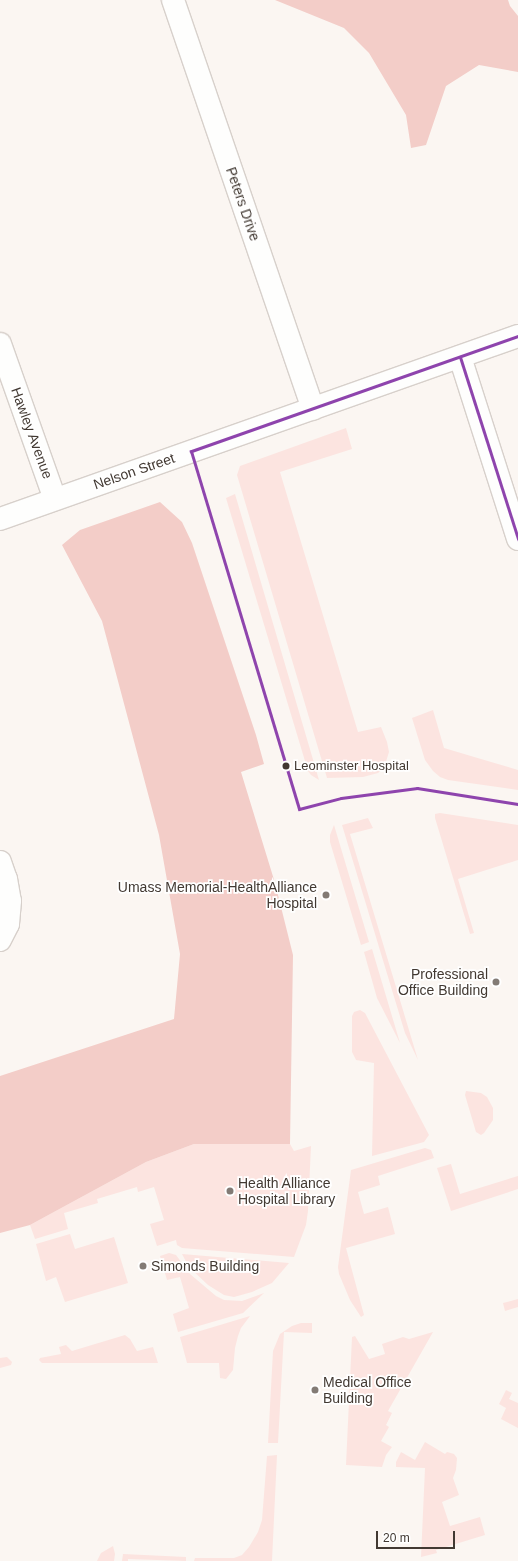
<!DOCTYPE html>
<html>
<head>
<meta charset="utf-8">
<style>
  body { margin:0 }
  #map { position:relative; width:518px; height:1561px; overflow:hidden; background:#fbf6f2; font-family:Helvetica,sans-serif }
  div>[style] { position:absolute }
  .green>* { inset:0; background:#fce4e0 }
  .forest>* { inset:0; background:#f3cdc8 }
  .roads { filter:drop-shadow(1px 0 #d7d0cb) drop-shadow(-1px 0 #d7d0cb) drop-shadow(0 1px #d7d0cb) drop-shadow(0 -1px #d7d0cb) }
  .minor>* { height:22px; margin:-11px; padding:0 11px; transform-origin:11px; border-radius:11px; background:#fefefd }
  .bus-1>* { height:3px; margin:-1.5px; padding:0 1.5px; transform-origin:1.5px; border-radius:1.5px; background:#8e44ad }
  .dots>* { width:11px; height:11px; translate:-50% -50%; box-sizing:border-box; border:2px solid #fff; border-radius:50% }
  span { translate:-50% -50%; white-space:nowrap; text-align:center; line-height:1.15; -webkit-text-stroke:3.5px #fff; paint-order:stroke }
  .bus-label { font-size:13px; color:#423932 }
  .left { translate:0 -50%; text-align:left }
  .street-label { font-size:14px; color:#423932 }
  .poi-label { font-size:14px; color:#423932 }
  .right { translate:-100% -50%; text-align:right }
  .scale { position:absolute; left:376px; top:1531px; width:79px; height:18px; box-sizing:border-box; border:2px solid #423932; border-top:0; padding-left:5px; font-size:12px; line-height:14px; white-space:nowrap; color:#423932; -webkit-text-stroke:3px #fff; paint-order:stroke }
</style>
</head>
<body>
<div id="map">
  <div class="green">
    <i style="clip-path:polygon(346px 428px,352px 449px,280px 472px,358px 732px,381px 727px,387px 742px,389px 752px,384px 768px,378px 773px,363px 777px,327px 778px,237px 475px,240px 466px)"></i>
    <i style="clip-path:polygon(235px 494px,319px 780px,311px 775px,308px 771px,226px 498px)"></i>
    <i style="clip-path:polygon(433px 710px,444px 748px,518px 770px,518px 790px,448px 780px,440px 777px,433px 771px,425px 760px,412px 718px)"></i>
    <i style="clip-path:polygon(440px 813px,518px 825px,518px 860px,458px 879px,474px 933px,470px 934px,435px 818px,435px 814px)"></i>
    <i style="clip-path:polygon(368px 818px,373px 828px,350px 834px,418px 1060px,405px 1033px,342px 825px)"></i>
    <i style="clip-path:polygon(334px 825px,369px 942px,361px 945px,330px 842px,330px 835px)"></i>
    <i style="clip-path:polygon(372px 949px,400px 1043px,377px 998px,364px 952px)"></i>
    <i style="clip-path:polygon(360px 1010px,365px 1013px,429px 1135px,424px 1142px,372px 1156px,374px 1063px,356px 1060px,352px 1052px,352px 1016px,354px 1012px)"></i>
    <i style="clip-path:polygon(466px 1091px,481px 1093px,487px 1097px,493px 1108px,493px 1120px,484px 1133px,481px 1135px,476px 1132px,465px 1095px)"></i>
    <i style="clip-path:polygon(249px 1142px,290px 1144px,294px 1151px,311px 1146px,308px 1211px,306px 1225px,294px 1257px,182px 1248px,177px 1245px,176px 1240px,157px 1246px,150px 1224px,164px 1220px,154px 1187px,138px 1192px,137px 1187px,97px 1199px,98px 1203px,64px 1213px,68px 1229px,35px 1239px,30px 1225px,146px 1162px,194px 1144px)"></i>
    <i style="clip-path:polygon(425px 1148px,431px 1150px,434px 1158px,378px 1176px,380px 1185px,358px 1192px,364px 1214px,388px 1207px,395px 1234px,346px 1248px,364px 1315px,361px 1317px,350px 1300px,339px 1274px,338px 1267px,351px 1170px)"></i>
    <i style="clip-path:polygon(451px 1164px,460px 1194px,518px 1176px,518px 1189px,451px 1211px,437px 1168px)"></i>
    <i style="clip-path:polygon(70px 1234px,75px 1249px,114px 1237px,128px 1283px,65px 1302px,56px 1277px,46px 1281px,36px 1244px)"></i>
    <i style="clip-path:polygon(169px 1253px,176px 1255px,190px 1274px,216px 1296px,224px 1300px,242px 1301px,264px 1293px,243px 1313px,178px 1332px,173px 1314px,189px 1308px,180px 1277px,167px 1280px,160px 1256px)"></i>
    <i style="clip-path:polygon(182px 1254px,289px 1263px,272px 1283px,252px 1292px,234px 1297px,224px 1295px,208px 1285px,189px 1267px)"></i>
    <i style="clip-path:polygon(518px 1299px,518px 1307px,505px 1311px,503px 1303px)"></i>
    <i style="clip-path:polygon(250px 1316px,241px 1328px,238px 1336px,235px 1348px,233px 1370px,226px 1379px,220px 1378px,219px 1363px,187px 1363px,180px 1337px)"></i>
    <i style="clip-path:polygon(301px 1323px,312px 1323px,312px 1333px,284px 1332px,278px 1443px,268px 1443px,273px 1351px,280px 1334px,292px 1326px)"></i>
    <i style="clip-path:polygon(433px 1332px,388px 1411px,392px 1413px,386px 1425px,389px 1427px,381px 1441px,392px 1447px,386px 1455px,382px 1467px,346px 1465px,352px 1337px,355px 1336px,369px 1359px,385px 1354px,382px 1344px,403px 1337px,409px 1339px)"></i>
    <i style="clip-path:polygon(125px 1335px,130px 1339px,137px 1351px,153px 1347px,158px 1363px,42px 1363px,39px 1360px,40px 1358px,61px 1354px,59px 1347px,66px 1345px,72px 1351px)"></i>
    <i style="clip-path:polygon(7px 1357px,12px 1362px,11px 1365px,0 1368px,0 1358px)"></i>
    <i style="clip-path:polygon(506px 1390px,512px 1393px,509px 1399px,518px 1403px,518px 1428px,501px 1419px,506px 1408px,499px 1404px)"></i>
    <i style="clip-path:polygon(425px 1442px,445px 1454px,447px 1452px,454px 1454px,457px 1458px,456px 1470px,453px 1478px,459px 1495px,442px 1502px,450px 1526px,480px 1517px,485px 1535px,436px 1550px,437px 1553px,421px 1557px,425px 1468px,396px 1467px,396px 1462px,401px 1452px,415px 1460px)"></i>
    <i style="clip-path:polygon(277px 1455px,272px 1561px,194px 1561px,195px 1558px,234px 1558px,242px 1555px,249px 1547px,258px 1532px,262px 1520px,267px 1456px)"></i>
    <i style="clip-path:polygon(113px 1546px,115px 1554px,114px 1561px,97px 1561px,101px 1553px)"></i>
    <i style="clip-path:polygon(123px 1554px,186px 1557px,186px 1561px,128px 1559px,128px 1561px,122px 1561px)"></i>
  </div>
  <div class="forest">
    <i style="clip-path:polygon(275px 0,508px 0,510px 6px,518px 16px,518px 72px,479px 65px,446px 86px,426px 145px,411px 148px,406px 115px,369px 53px,344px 28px)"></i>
    <i style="clip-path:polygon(160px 502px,182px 522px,192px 543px,256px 735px,264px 764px,241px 772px,275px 883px,293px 955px,290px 1144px,194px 1144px,146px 1162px,30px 1225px,0 1233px,0 1076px,174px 1019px,180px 954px,159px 835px,102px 621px,62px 545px,80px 530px)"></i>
  </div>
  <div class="roads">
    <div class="minor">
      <i style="left:173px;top:0;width:432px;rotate:71.1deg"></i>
      <i style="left:0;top:344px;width:164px;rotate:70.5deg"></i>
      <i style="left:460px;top:357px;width:191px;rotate:72.3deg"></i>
      <i style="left:0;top:519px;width:549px;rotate:-19.46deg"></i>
      <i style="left:0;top:862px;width:18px;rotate:71deg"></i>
      <i style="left:6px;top:879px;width:22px;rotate:80deg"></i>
      <i style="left:10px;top:901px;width:23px;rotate:95deg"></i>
      <i style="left:8px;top:924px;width:18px;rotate:117deg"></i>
    </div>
  </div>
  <div class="bus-1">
    <i style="left:518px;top:336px;width:347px;rotate:160.6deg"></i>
    <i style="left:191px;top:451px;width:374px;rotate:73.2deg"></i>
    <i style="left:299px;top:809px;width:43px;rotate:-14.7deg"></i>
    <i style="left:341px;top:798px;width:77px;rotate:-7.5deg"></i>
    <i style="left:417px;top:788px;width:102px;rotate:9deg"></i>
    <i style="left:460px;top:357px;width:191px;rotate:72.3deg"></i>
  </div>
  <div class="dots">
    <i style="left:286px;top:766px;background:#423932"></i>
    <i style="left:326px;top:895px;background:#837b75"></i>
    <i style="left:496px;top:982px;background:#837b75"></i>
    <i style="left:230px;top:1191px;background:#837b75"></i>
    <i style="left:143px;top:1266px;background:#837b75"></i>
    <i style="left:315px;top:1390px;background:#837b75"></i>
  </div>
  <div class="bus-label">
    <span class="left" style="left:294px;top:766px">Leominster Hospital</span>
  </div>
  <div class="street-label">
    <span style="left:243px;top:204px;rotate:71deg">Peters Drive</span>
    <span style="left:32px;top:433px;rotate:70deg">Hawley Avenue</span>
    <span style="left:134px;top:471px;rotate:-19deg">Nelson Street</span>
  </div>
  <div class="poi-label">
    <span class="right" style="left:317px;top:895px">Umass Memorial-HealthAlliance<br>Hospital</span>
    <span class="right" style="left:488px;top:982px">Professional<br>Office Building</span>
    <span class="left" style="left:238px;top:1191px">Health Alliance<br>Hospital Library</span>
    <span class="left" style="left:151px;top:1266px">Simonds Building</span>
    <span class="left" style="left:323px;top:1390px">Medical Office<br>Building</span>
  </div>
  <div class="scale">20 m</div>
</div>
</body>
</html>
